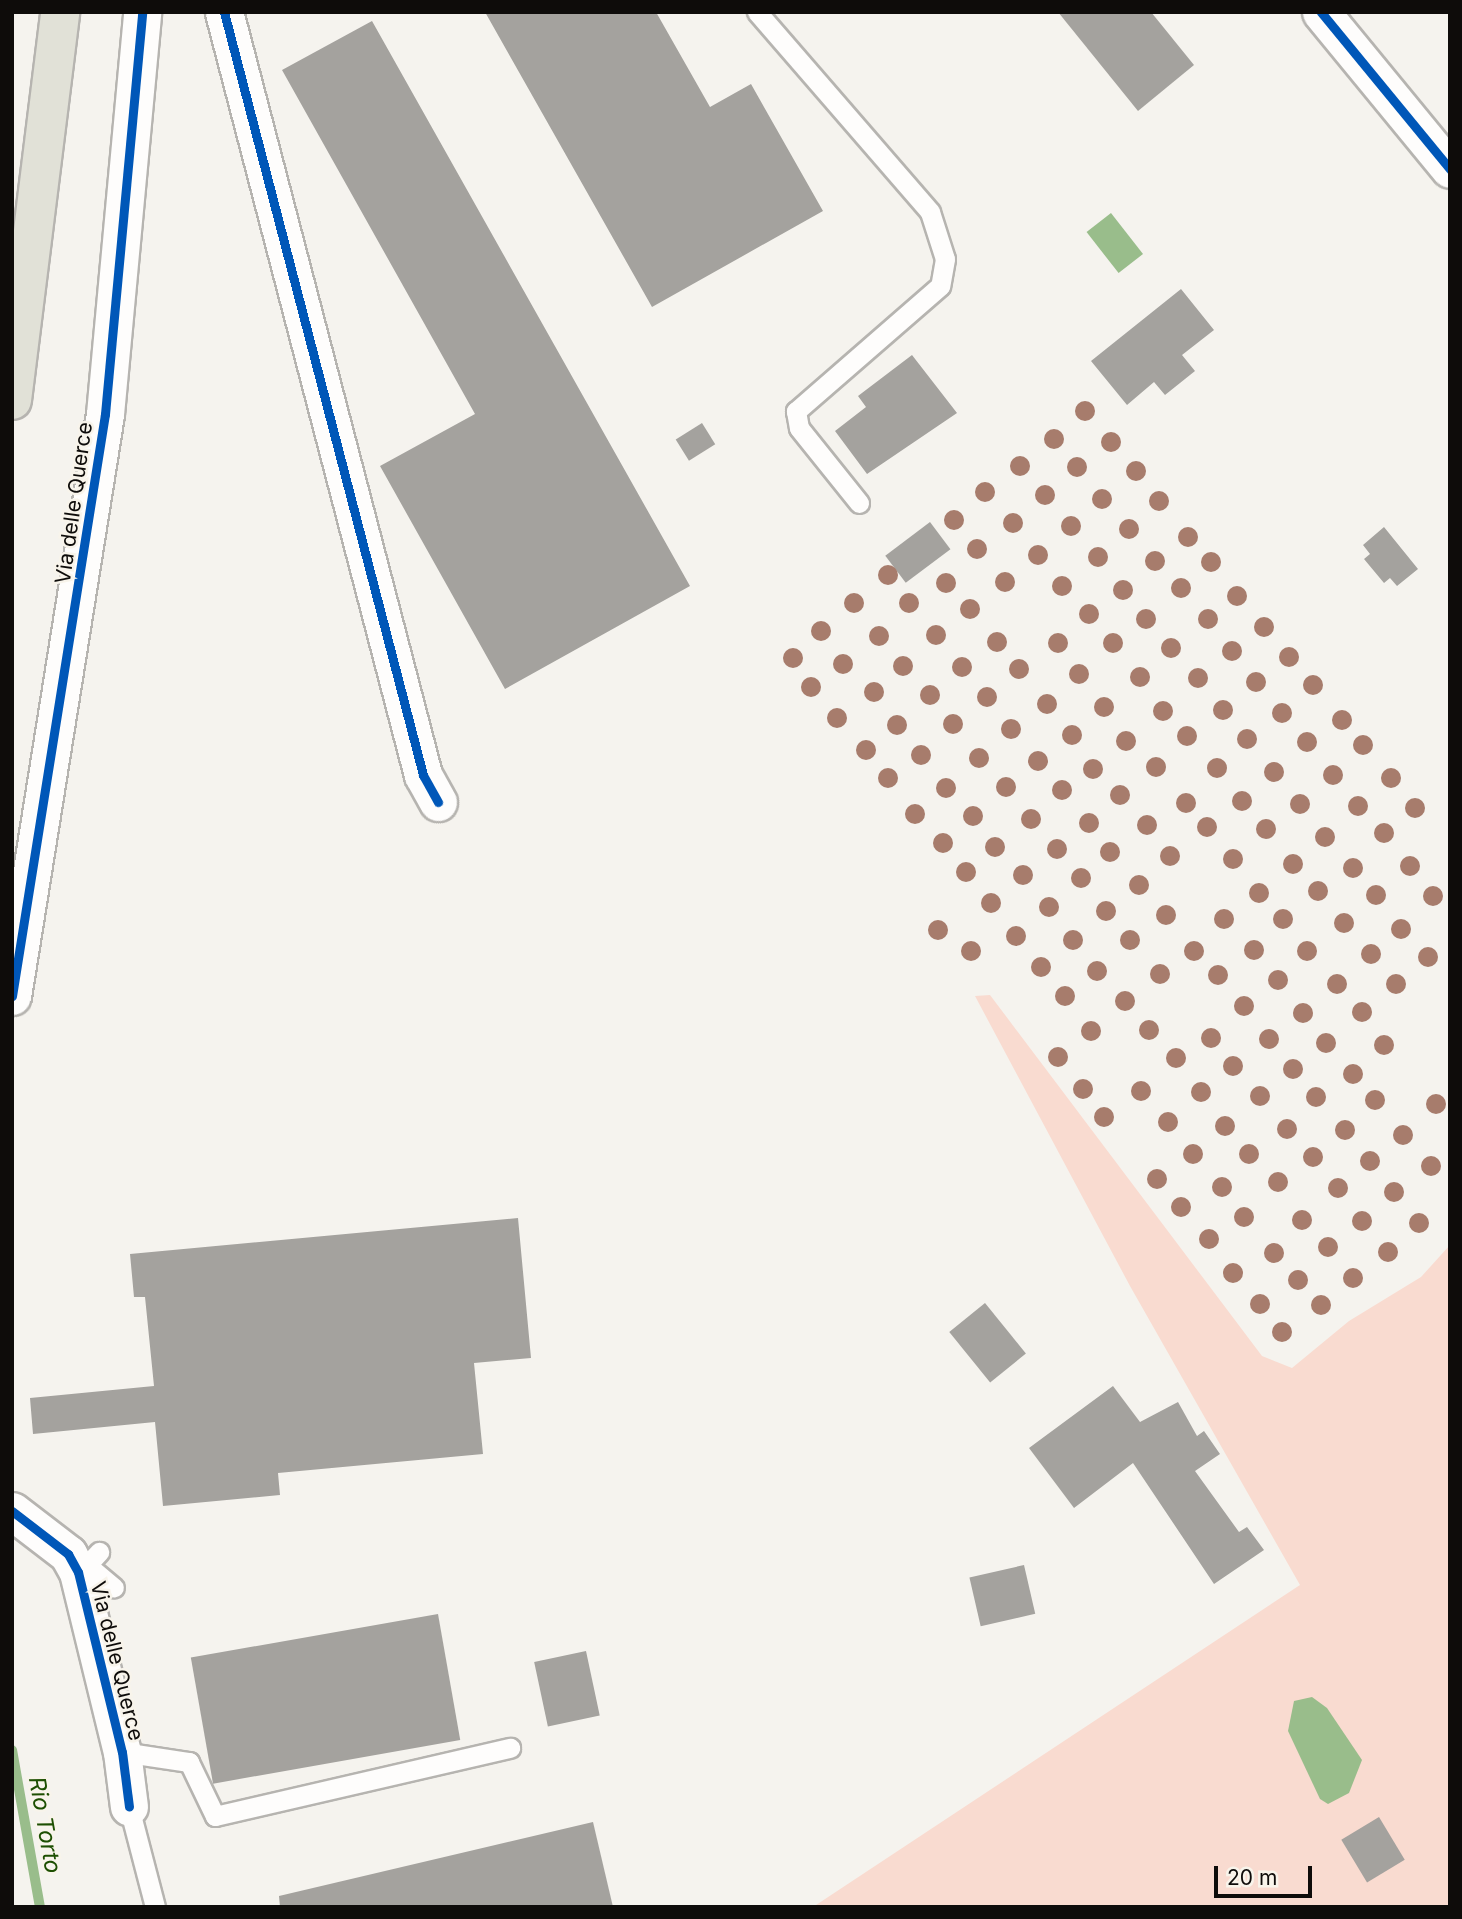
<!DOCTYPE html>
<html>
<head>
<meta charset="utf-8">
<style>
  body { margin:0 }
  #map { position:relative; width:1462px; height:1919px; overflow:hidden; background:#f5f3ee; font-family:Inter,sans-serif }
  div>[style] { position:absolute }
  .green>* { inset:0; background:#f9dbd0 }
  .water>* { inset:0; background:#99bd8b; transform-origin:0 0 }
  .stream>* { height:10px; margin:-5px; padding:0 5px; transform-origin:5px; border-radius:5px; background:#99bd8b }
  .building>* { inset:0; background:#a4a29e; transform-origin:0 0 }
  .roads { filter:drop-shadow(2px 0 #b6b4b0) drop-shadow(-2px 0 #b6b4b0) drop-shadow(0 2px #b6b4b0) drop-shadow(0 -2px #b6b4b0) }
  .lane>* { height:19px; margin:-9.5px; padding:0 9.5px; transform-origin:9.5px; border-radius:9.5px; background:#fefdfc }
  .street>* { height:37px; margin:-18.5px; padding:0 18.5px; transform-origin:18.5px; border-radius:18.5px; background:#fefdfc }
  .highway>* { height:38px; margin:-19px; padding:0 19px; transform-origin:19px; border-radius:19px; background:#e1e1d7 }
  .cycleway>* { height:9px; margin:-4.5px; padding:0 4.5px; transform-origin:4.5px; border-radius:4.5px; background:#0057b8 }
  .trees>* { width:20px; height:20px; margin:-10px; border-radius:50%; background:#a77c6c }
  span { translate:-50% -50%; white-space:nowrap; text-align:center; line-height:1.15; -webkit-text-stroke:5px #f8f4eb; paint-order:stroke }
  .street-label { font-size:21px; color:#0e0c0a }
  .water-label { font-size:23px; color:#1d4f02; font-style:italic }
  .frame { position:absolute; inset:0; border:14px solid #0e0c0a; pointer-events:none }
  .scale { position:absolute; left:1214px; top:1866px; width:98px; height:32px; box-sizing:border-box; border:4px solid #0e0c0a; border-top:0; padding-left:9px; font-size:21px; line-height:24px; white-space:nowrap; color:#0e0c0a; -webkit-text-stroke:5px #f8f4eb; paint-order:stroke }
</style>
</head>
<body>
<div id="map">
  <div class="green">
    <i style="clip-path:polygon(990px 995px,1262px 1356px,1292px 1368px,1349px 1321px,1421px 1277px,1450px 1245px,1450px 1907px,813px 1907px,1300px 1585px,1130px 1286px,975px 996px)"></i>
  </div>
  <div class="water">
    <i style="left:1111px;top:213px;width:52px;height:31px;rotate:52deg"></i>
    <i style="clip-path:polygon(1312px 1697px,1327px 1708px,1362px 1760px,1349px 1793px,1328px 1804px,1320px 1799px,1288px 1731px,1294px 1701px)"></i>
  </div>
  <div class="stream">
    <i style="left:12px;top:1750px;width:159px;rotate:79.9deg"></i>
  </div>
  <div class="building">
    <i style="clip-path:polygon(485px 12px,656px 12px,710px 107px,751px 84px,823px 211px,652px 307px)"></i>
    <i style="clip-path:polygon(1058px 12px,1151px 12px,1194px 65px,1138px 111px)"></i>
    <i style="clip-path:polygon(372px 21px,690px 586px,505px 689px,380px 466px,475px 414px,282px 70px)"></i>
    <i style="clip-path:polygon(1181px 289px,1214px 330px,1182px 355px,1195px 371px,1165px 395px,1154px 382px,1127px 405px,1091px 361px)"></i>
    <i style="clip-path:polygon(912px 355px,957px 413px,867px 474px,835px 431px,866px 407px,858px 396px)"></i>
    <i style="left:702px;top:423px;width:25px;height:31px;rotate:58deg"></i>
    <i style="left:930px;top:522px;width:34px;height:56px;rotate:53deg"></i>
    <i style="clip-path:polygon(1384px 527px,1418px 569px,1397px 586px,1390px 578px,1384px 583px,1364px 559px,1370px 554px,1363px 545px)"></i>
    <i style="clip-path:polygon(518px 1218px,531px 1358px,474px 1363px,483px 1454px,278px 1473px,280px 1495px,163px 1506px,155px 1422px,33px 1434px,30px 1398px,154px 1386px,145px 1297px,134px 1297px,130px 1254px)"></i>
    <i style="left:985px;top:1303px;width:65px;height:46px;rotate:51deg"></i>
    <i style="clip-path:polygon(1113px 1386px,1140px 1422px,1178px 1402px,1197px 1436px,1204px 1431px,1220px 1454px,1195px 1471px,1239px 1532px,1247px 1527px,1264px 1550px,1214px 1584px,1133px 1463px,1074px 1508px,1029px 1448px)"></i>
    <i style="left:1024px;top:1565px;width:50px;height:56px;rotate:77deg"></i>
    <i style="left:438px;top:1614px;width:128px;height:251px;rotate:80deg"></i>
    <i style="left:586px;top:1651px;width:66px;height:53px;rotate:78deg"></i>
    <i style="left:1379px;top:1817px;width:50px;height:44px;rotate:59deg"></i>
    <i style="clip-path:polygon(593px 1822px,613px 1907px,280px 1907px,279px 1896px)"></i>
  </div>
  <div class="roads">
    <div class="lane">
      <i style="left:757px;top:12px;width:264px;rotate:49.1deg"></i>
      <i style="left:930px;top:212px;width:49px;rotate:72.3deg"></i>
      <i style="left:945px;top:259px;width:27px;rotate:100deg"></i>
      <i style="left:940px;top:286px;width:191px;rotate:139deg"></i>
      <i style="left:796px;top:411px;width:17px;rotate:80deg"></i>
      <i style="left:799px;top:428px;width:96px;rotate:51.3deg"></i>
      <i style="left:72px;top:1556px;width:17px;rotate:31deg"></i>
      <i style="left:87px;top:1565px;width:18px;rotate:-47deg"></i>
      <i style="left:87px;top:1565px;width:35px;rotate:40deg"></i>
      <i style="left:122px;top:1752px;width:68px;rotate:8.5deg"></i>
      <i style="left:189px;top:1762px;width:60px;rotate:64.3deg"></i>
      <i style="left:215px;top:1816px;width:303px;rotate:-13deg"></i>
      <i style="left:129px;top:1807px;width:103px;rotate:75.4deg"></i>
    </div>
    <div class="street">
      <i style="left:224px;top:12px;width:789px;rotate:75.38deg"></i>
      <i style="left:423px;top:775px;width:31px;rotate:61deg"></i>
      <i style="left:1321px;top:12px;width:203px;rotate:50.6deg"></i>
      <i style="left:12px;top:996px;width:589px;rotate:-80.92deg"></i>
      <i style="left:105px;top:414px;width:404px;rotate:-84.7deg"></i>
      <i style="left:12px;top:1511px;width:71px;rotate:37.5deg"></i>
      <i style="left:68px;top:1554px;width:21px;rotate:61deg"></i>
      <i style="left:78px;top:1572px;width:185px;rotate:76.3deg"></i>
      <i style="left:122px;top:1752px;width:55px;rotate:82.7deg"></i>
    </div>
    <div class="highway">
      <i style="left:12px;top:400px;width:391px;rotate:-82.9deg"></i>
    </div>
  </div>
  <div class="cycleway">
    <i style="left:224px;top:12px;width:789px;rotate:75.38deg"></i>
    <i style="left:423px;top:775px;width:31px;rotate:61deg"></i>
    <i style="left:1321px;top:12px;width:203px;rotate:50.6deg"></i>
    <i style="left:12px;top:996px;width:589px;rotate:-80.92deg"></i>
    <i style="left:105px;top:414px;width:404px;rotate:-84.7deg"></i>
    <i style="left:12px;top:1511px;width:71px;rotate:37.5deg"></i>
    <i style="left:68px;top:1554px;width:21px;rotate:61deg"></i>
    <i style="left:78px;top:1572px;width:185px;rotate:76.3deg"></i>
    <i style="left:122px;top:1752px;width:55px;rotate:82.7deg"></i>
  </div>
  <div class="trees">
    <i style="left:1085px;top:411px"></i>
    <i style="left:1054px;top:439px"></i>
    <i style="left:1111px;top:442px"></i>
    <i style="left:1020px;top:466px"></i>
    <i style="left:1077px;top:467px"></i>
    <i style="left:1136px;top:471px"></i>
    <i style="left:985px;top:492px"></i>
    <i style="left:1045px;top:495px"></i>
    <i style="left:1102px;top:499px"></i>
    <i style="left:1159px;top:501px"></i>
    <i style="left:954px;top:520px"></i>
    <i style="left:1013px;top:523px"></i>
    <i style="left:1071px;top:526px"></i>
    <i style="left:1129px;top:529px"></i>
    <i style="left:1188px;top:537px"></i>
    <i style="left:977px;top:549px"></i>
    <i style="left:1038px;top:555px"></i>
    <i style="left:1098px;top:557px"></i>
    <i style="left:1155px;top:561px"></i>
    <i style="left:1211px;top:562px"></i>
    <i style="left:888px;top:575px"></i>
    <i style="left:1005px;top:582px"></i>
    <i style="left:946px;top:583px"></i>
    <i style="left:1062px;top:586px"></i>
    <i style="left:1181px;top:588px"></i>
    <i style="left:1123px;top:590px"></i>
    <i style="left:1237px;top:596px"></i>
    <i style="left:854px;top:603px"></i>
    <i style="left:909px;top:603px"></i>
    <i style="left:970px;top:609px"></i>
    <i style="left:1089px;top:614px"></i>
    <i style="left:1146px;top:619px"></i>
    <i style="left:1208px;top:619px"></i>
    <i style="left:1264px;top:627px"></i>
    <i style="left:821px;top:631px"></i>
    <i style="left:936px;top:635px"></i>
    <i style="left:879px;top:636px"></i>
    <i style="left:997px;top:642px"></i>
    <i style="left:1058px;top:643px"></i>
    <i style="left:1113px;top:643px"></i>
    <i style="left:1171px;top:648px"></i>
    <i style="left:1232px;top:651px"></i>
    <i style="left:1289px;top:657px"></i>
    <i style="left:793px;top:658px"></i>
    <i style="left:843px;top:664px"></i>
    <i style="left:903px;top:666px"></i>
    <i style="left:962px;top:667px"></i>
    <i style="left:1019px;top:669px"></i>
    <i style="left:1079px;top:674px"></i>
    <i style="left:1140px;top:677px"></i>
    <i style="left:1198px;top:678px"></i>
    <i style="left:1256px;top:682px"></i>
    <i style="left:1313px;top:685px"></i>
    <i style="left:811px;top:687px"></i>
    <i style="left:874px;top:692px"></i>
    <i style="left:930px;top:695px"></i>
    <i style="left:987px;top:697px"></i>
    <i style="left:1047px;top:704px"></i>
    <i style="left:1104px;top:707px"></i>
    <i style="left:1223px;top:710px"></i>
    <i style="left:1163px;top:711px"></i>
    <i style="left:1282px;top:713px"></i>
    <i style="left:837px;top:718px"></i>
    <i style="left:1342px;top:720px"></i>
    <i style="left:953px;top:724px"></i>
    <i style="left:897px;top:725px"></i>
    <i style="left:1011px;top:729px"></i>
    <i style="left:1072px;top:735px"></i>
    <i style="left:1187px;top:736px"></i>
    <i style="left:1247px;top:739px"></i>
    <i style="left:1126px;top:741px"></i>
    <i style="left:1307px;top:742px"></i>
    <i style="left:1363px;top:745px"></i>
    <i style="left:866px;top:750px"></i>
    <i style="left:921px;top:755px"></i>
    <i style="left:979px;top:758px"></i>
    <i style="left:1038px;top:761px"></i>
    <i style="left:1156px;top:767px"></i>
    <i style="left:1217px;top:768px"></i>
    <i style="left:1093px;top:769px"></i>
    <i style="left:1274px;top:772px"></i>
    <i style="left:1333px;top:775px"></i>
    <i style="left:888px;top:778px"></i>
    <i style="left:1391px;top:778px"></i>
    <i style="left:1006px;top:787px"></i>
    <i style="left:946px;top:788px"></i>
    <i style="left:1062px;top:790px"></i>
    <i style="left:1120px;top:795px"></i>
    <i style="left:1242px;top:801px"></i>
    <i style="left:1186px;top:803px"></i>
    <i style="left:1300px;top:804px"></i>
    <i style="left:1358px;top:806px"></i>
    <i style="left:1415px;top:808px"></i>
    <i style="left:915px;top:814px"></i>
    <i style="left:973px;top:816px"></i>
    <i style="left:1031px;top:819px"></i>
    <i style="left:1089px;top:823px"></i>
    <i style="left:1147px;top:825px"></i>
    <i style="left:1207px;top:827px"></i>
    <i style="left:1266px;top:829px"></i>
    <i style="left:1384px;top:833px"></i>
    <i style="left:1325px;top:837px"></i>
    <i style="left:943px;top:843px"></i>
    <i style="left:995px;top:847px"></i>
    <i style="left:1057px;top:849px"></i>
    <i style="left:1110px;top:852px"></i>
    <i style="left:1170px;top:856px"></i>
    <i style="left:1233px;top:859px"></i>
    <i style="left:1293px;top:864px"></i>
    <i style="left:1410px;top:866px"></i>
    <i style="left:1353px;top:868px"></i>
    <i style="left:966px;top:872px"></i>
    <i style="left:1023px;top:875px"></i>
    <i style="left:1081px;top:878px"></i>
    <i style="left:1139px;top:885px"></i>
    <i style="left:1318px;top:891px"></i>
    <i style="left:1259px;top:893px"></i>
    <i style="left:1376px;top:895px"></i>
    <i style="left:1433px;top:896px"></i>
    <i style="left:991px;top:903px"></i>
    <i style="left:1049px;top:907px"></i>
    <i style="left:1106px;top:911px"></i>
    <i style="left:1166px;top:915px"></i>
    <i style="left:1224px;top:919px"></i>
    <i style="left:1283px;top:919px"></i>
    <i style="left:1344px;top:923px"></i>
    <i style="left:1401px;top:929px"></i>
    <i style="left:938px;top:930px"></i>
    <i style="left:1016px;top:936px"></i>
    <i style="left:1073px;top:940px"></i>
    <i style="left:1130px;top:940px"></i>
    <i style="left:1254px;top:950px"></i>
    <i style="left:971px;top:951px"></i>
    <i style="left:1194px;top:951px"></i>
    <i style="left:1307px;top:951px"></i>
    <i style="left:1371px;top:954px"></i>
    <i style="left:1428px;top:957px"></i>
    <i style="left:1041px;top:967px"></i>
    <i style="left:1097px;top:971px"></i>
    <i style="left:1160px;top:974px"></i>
    <i style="left:1218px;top:975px"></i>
    <i style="left:1278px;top:980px"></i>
    <i style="left:1337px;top:984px"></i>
    <i style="left:1396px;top:984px"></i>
    <i style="left:1065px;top:996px"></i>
    <i style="left:1125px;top:1001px"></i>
    <i style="left:1244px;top:1006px"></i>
    <i style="left:1362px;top:1012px"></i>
    <i style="left:1303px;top:1013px"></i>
    <i style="left:1149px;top:1030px"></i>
    <i style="left:1091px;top:1031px"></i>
    <i style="left:1211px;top:1038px"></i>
    <i style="left:1269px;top:1039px"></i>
    <i style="left:1326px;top:1043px"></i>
    <i style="left:1384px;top:1045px"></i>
    <i style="left:1058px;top:1057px"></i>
    <i style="left:1176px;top:1058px"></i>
    <i style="left:1233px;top:1066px"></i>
    <i style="left:1293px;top:1069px"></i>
    <i style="left:1353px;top:1074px"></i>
    <i style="left:1083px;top:1089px"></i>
    <i style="left:1141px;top:1091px"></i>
    <i style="left:1201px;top:1092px"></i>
    <i style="left:1260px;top:1096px"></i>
    <i style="left:1316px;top:1097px"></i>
    <i style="left:1375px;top:1100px"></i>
    <i style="left:1436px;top:1104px"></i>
    <i style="left:1104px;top:1117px"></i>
    <i style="left:1168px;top:1122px"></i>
    <i style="left:1225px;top:1126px"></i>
    <i style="left:1287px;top:1129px"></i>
    <i style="left:1345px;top:1130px"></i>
    <i style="left:1403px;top:1135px"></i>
    <i style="left:1193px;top:1154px"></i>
    <i style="left:1249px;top:1154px"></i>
    <i style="left:1313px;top:1157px"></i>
    <i style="left:1370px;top:1161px"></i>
    <i style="left:1431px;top:1166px"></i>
    <i style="left:1157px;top:1179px"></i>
    <i style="left:1278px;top:1182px"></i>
    <i style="left:1222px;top:1187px"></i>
    <i style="left:1338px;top:1188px"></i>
    <i style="left:1394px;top:1192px"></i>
    <i style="left:1181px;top:1207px"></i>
    <i style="left:1244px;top:1217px"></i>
    <i style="left:1302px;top:1220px"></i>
    <i style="left:1362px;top:1221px"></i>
    <i style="left:1419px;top:1223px"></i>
    <i style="left:1209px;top:1239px"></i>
    <i style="left:1328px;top:1247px"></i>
    <i style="left:1388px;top:1252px"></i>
    <i style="left:1274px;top:1253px"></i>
    <i style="left:1233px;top:1273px"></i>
    <i style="left:1353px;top:1278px"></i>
    <i style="left:1298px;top:1280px"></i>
    <i style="left:1260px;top:1304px"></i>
    <i style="left:1321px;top:1305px"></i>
    <i style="left:1282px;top:1332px"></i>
  </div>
  <div class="street-label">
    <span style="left:74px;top:503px;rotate:-82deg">Via delle Querce</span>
    <span style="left:117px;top:1661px;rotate:76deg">Via delle Querce</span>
  </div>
  <div class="water-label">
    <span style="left:45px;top:1825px;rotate:80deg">Rio Torto</span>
  </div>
  <div class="frame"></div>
  <div class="scale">20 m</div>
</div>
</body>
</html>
